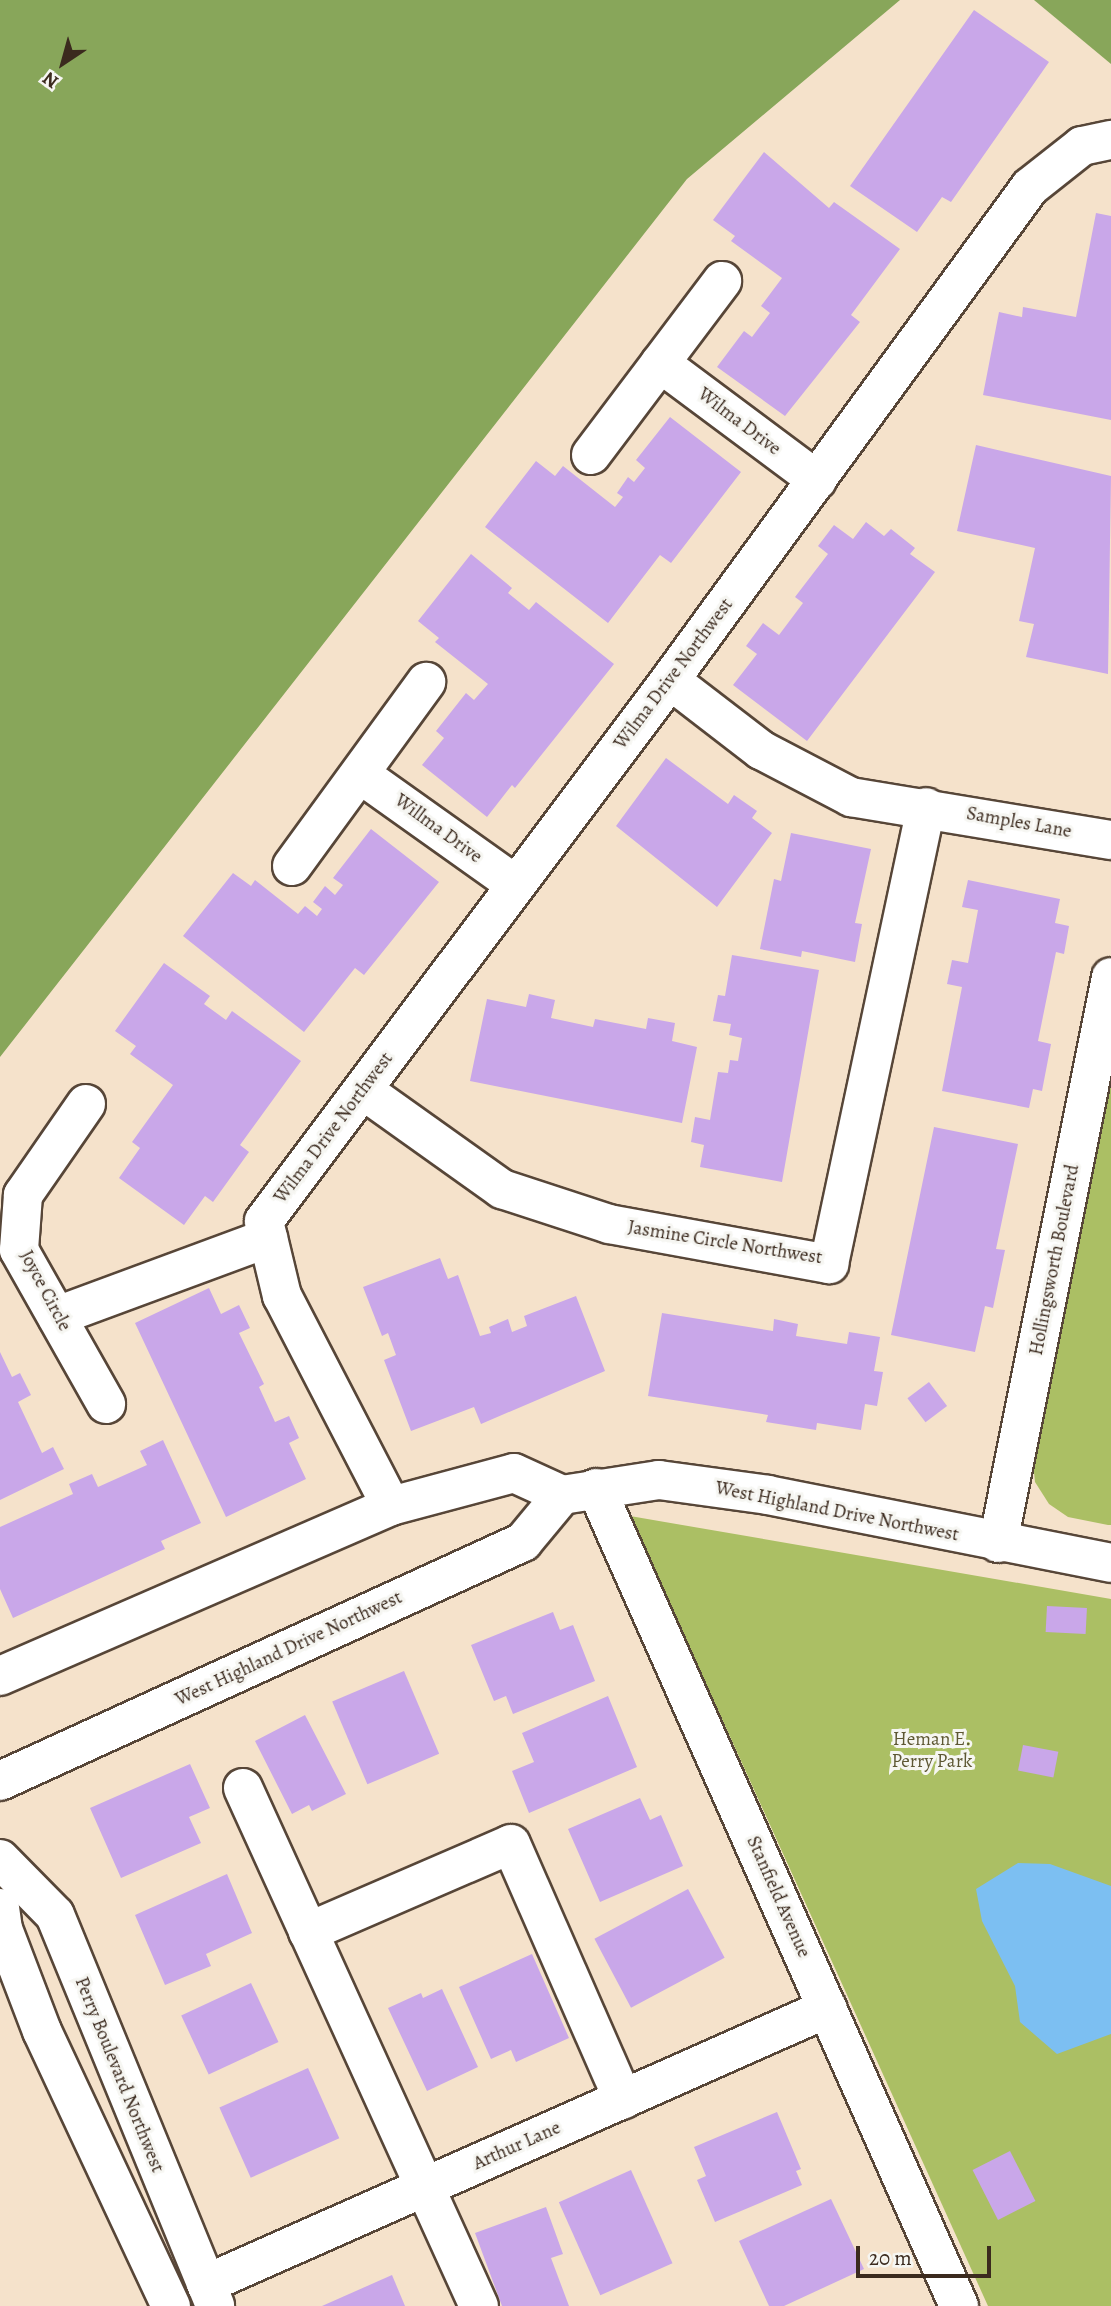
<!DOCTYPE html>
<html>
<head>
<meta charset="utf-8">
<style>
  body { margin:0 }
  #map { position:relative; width:1111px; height:2306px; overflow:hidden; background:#f5e2cb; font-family:Alegreya,serif }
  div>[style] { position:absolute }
  .green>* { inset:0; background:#abbf64 }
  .forest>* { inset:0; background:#88a65a }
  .water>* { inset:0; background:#7cbff2 }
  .building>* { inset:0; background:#c9a7e9; transform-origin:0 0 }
  .roads { filter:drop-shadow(2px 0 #574638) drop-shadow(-2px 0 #574638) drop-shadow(0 2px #574638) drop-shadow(0 -2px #574638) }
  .minor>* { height:38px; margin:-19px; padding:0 19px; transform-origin:19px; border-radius:19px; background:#fff }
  span { translate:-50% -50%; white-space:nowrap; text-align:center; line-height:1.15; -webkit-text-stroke:6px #f6f6f2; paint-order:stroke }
  .street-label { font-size:19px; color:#3b2a1e }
  .park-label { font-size:19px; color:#5d5733 }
  .north { position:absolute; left:28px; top:28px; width:70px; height:70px; -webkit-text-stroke:5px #f6f6f2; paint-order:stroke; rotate:216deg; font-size:19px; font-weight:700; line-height:28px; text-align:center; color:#3b2a1e }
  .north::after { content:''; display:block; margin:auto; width:24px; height:32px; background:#3b2a1e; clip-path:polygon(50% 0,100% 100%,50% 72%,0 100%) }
  .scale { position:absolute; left:856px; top:2246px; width:135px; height:32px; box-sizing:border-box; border:4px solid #3b2a1e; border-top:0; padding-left:9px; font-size:21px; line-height:24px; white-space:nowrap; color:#3b2a1e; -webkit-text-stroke:5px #f6f6f2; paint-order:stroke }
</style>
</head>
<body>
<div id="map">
  <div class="green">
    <i style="clip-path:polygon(1111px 1036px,1111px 1525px,1108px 1525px,1068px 1517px,1049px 1504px,1035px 1482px,1033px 1462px)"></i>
    <i style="clip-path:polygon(630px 1516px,1111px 1599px,1111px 2306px,988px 2306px)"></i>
  </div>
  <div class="forest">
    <i style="clip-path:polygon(0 0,900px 0,687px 179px,0 1057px)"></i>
    <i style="clip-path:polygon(1034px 0,1111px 0,1111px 64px)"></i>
  </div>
  <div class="water">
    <i style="clip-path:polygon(1018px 1863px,1050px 1864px,1111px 1886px,1111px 2034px,1057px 2054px,1020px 2022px,1015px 1986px,982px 1921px,976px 1889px)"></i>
  </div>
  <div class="building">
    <i style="clip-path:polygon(974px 10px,1049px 62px,951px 202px,942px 197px,917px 232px,850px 186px)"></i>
    <i style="clip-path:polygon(764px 152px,829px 208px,834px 202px,900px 249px,851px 315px,860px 322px,785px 416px,717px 367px,744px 331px,752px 337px,770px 313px,761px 306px,782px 278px,731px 241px,735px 236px,713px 220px)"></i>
    <i style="clip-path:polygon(1096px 213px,1111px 216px,1111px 420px,983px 395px,999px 312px,1022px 317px,1023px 307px,1076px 317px)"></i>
    <i style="clip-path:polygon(670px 417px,741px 472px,671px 563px,660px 555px,608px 623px,485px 527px,536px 461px,555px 476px,563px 466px,615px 507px,623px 497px,617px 493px,628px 477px,634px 482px,645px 468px,636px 460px)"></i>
    <i style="clip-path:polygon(976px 445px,1111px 476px,1108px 674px,1026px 657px,1034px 624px,1019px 621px,1035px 548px,957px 531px)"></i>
    <i style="clip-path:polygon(866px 522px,884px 536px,891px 529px,915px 548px,910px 554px,935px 572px,807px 741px,733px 685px,757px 654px,746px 646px,763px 623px,779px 635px,803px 603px,795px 597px,828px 554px,818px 546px,834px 525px,853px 539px)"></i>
    <i style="clip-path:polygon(471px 554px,512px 588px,508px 593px,529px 610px,536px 602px,614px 664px,515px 788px,512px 785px,487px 817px,422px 765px,444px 738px,436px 731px,466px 693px,474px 700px,488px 684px,435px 642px,439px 638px,418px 621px)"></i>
    <i style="clip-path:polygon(666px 758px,728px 804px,734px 795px,757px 811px,752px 818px,772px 833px,717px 907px,616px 826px)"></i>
    <i style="clip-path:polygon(371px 829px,439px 882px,364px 975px,355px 968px,304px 1032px,183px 936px,233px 873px,251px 886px,255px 880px,298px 914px,305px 906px,317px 916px,322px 909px,313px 902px,325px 886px,335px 895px,343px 885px,333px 878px)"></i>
    <i style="clip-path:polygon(791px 833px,871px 849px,855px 923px,862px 924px,855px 962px,802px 951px,801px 957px,760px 949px,774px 879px,781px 881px)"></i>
    <i style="clip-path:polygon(968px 880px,1060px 899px,1055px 923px,1069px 926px,1064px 954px,1056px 952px,1038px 1041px,1051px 1044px,1042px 1091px,1033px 1089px,1029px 1108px,942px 1091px,962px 987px,947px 984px,952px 960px,968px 963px,978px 910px,962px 907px)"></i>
    <i style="clip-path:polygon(732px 955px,819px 970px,782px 1182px,700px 1167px,704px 1145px,691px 1142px,695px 1117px,710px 1120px,718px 1072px,728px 1073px,730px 1060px,738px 1061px,742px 1038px,729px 1035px,731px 1024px,713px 1021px,718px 995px,725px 996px)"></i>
    <i style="clip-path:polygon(164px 963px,210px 996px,204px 1004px,226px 1020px,232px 1011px,301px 1061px,240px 1145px,249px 1152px,213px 1202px,205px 1196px,184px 1225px,119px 1178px,140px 1148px,132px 1142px,173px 1085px,130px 1054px,136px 1046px,115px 1031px)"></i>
    <i style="clip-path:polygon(529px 994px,555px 1000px,551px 1018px,593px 1027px,595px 1019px,646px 1029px,648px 1018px,675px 1023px,672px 1041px,697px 1047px,682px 1123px,470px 1081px,487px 999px,526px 1007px)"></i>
    <i style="clip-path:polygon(934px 1127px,1018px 1144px,996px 1249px,1005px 1250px,993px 1308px,985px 1306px,975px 1352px,891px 1335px)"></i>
    <i style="clip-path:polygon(440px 1258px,448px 1279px,458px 1275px,480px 1336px,491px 1333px,489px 1327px,508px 1319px,512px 1332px,527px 1326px,524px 1316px,576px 1296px,605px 1371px,481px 1424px,474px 1407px,411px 1431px,384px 1360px,396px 1355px,388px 1333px,382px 1336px,363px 1287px)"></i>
    <i style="clip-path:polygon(209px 1288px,221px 1314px,239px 1305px,250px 1328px,239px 1333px,264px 1384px,259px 1387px,275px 1422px,289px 1416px,299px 1438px,289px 1443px,306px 1479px,226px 1517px,135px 1323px)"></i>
    <i style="clip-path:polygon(662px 1313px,773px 1331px,774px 1319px,798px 1324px,796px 1336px,847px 1344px,849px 1332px,880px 1337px,874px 1371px,883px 1372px,877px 1406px,865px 1404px,861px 1430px,817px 1423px,816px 1430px,766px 1422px,768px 1415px,648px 1396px)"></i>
    <i style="clip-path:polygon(0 1352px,12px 1377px,20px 1373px,31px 1395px,18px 1402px,42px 1453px,53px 1447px,64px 1469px,0 1500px)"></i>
    <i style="left:929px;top:1382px;width:30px;height:27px;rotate:53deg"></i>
    <i style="clip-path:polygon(163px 1440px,201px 1523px,161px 1541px,165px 1549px,13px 1618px,0 1589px,0 1527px,73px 1494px,69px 1484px,92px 1474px,98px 1487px,147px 1465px,140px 1451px)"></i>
    <i style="left:1047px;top:1606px;width:40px;height:26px;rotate:3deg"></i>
    <i style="clip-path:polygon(553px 1612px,560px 1630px,573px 1625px,595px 1681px,513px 1714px,506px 1696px,494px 1701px,471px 1645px)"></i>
    <i style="left:404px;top:1671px;width:90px;height:78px;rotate:67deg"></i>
    <i style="clip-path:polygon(608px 1696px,637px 1767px,529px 1813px,512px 1771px,534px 1762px,522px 1733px)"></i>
    <i style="clip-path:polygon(305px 1715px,346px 1794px,312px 1811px,309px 1805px,292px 1814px,255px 1741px)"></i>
    <i style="left:1023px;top:1745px;width:36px;height:26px;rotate:11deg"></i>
    <i style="clip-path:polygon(190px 1764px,210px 1808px,189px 1817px,201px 1843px,121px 1878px,90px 1808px)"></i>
    <i style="clip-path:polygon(640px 1798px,650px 1820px,661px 1815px,683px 1866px,600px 1902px,568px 1829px)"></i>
    <i style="clip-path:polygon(227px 1874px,252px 1933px,206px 1954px,211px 1966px,165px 1985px,135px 1915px)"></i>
    <i style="left:688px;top:1889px;width:78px;height:106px;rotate:62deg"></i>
    <i style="clip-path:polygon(532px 1954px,569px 2038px,516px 2062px,511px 2050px,491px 2059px,459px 1987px)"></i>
    <i style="left:251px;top:1983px;width:65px;height:77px;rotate:65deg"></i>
    <i style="clip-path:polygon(442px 1989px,478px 2067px,427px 2091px,388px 2008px,421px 1993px,423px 1998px)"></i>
    <i style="left:308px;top:2068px;width:77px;height:97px;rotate:66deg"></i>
    <i style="clip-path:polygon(777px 2112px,801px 2169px,796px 2171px,802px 2185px,715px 2222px,697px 2180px,706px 2176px,694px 2147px)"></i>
    <i style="left:1010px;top:2151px;width:56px;height:42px;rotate:63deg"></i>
    <i style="left:631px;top:2170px;width:102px;height:79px;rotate:66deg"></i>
    <i style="clip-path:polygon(831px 2199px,864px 2269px,784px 2306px,769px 2306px,739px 2241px)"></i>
    <i style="clip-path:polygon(546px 2207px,563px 2254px,551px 2258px,569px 2306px,502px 2306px,475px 2233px)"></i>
    <i style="clip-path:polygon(392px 2275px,405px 2306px,322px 2306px)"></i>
  </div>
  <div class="roads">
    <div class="minor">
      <i style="left:660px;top:363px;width:196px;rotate:36.7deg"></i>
      <i style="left:591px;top:455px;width:218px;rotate:-53deg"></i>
      <i style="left:670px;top:680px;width:115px;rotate:37.6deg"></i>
      <i style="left:761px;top:750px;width:102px;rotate:27.6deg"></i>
      <i style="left:851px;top:797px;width:264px;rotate:9.4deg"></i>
      <i style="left:360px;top:774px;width:191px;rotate:35.4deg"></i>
      <i style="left:292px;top:866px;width:228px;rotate:-53.9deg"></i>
      <i style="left:363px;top:1090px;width:171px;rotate:35.5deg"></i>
      <i style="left:502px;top:1189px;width:113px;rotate:18.1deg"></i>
      <i style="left:609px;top:1224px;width:224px;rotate:10.3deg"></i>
      <i style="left:829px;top:1264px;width:467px;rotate:-78deg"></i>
      <i style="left:86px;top:1104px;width:111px;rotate:124.7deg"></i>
      <i style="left:23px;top:1195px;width:55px;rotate:94.2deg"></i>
      <i style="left:19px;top:1250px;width:177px;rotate:60.5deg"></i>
      <i style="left:57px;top:1316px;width:225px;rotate:-20.3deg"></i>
      <i style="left:596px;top:1488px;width:895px;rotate:66.07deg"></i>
      <i style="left:391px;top:1506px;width:237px;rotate:-117.4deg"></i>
      <i style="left:282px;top:1296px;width:77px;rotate:-103.5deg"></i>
      <i style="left:264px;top:1221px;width:676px;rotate:-53.11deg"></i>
      <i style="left:670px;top:680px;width:610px;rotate:-53.86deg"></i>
      <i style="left:1030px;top:187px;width:66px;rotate:-38.3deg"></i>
      <i style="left:1082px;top:146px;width:30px;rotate:-12deg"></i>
      <i style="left:998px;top:1543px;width:577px;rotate:-78.71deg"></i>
      <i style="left:0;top:1676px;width:426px;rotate:-23.5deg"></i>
      <i style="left:391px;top:1506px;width:127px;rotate:-15deg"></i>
      <i style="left:514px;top:1473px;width:53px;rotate:24.6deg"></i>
      <i style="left:562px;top:1495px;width:98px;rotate:-8.8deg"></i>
      <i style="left:659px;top:1480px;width:110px;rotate:7.8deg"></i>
      <i style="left:768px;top:1495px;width:350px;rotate:11.2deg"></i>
      <i style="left:0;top:1781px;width:575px;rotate:-24.56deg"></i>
      <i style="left:523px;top:1542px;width:61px;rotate:-50.3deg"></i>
      <i style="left:243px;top:1788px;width:569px;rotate:65.51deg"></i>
      <i style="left:0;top:1859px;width:78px;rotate:45.5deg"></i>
      <i style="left:55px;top:1915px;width:422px;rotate:67.7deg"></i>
      <i style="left:0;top:1908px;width:21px;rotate:82deg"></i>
      <i style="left:3px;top:1929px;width:109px;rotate:69.1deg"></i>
      <i style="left:42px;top:2031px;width:304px;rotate:64.9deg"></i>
      <i style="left:308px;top:1932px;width:221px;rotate:-23.4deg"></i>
      <i style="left:511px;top:1844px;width:279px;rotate:66.3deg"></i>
      <i style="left:206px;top:2284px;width:680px;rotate:-23.93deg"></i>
    </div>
  </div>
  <div class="street-label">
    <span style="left:739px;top:422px;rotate:37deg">Wilma Drive</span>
    <span style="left:674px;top:674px;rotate:-53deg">Wilma Drive Northwest</span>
    <span style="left:1019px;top:823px;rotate:10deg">Samples Lane</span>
    <span style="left:438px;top:829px;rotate:36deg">Willma Drive</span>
    <span style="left:334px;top:1128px;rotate:-53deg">Wilma Drive Northwest</span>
    <span style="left:725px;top:1243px;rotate:9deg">Jasmine Circle Northwest</span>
    <span style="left:1055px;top:1260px;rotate:-79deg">Hollingsworth Boulevard</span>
    <span style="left:45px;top:1291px;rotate:62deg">Joyce Circle</span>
    <span style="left:837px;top:1512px;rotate:11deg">West Highland Drive Northwest</span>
    <span style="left:289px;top:1649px;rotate:-25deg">West Highland Drive Northwest</span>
    <span style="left:778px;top:1897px;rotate:66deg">Stanfield Avenue</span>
    <span style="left:119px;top:2075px;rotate:68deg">Perry Boulevard Northwest</span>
    <span style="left:517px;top:2146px;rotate:-24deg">Arthur Lane</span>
  </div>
  <div class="park-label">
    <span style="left:932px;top:1751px">Heman E.<br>Perry Park</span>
  </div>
  <div class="north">N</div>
  <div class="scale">20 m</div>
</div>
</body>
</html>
